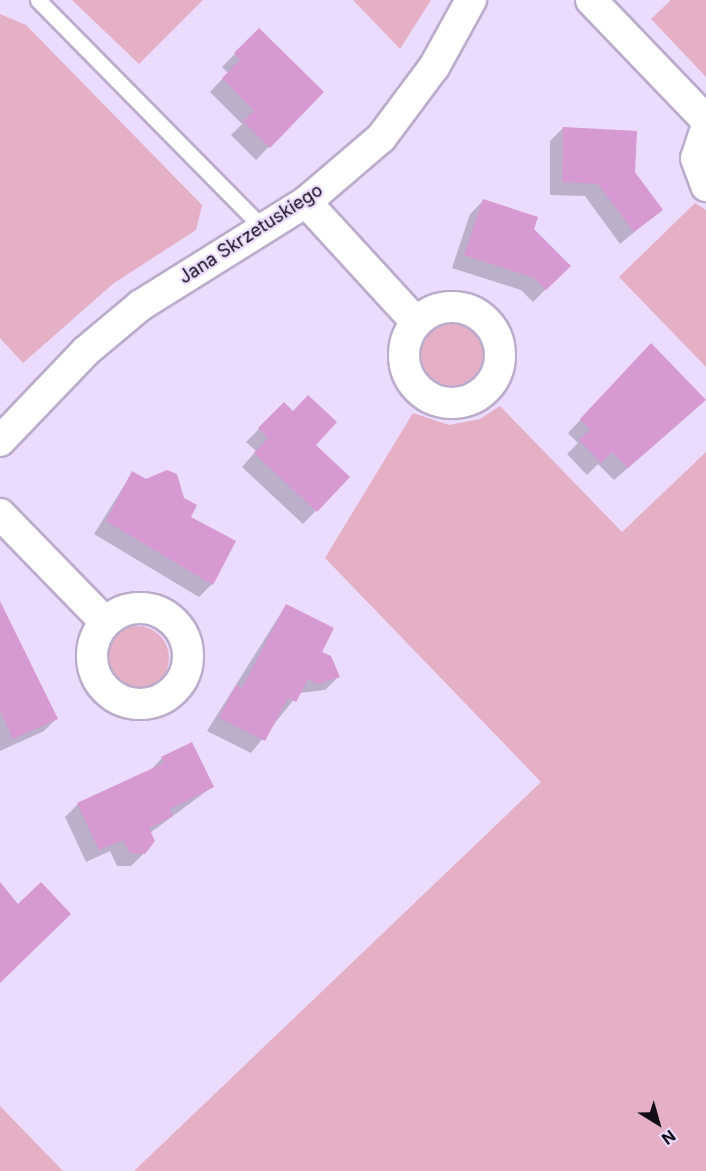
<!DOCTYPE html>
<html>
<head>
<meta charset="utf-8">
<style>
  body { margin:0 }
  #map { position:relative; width:706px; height:1171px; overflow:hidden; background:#ebdbfc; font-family:Inter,sans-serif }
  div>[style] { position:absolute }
  .green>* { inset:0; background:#e5b0c6 }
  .round { border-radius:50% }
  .shadow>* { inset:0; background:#0003 }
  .building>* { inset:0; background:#d799d1 }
  .roads { filter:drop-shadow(2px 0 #bbaccc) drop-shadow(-2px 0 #bbaccc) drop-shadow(0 2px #bbaccc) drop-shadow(0 -2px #bbaccc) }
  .lane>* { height:15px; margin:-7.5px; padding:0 7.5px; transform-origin:7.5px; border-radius:7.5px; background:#fff }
  .street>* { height:30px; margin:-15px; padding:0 15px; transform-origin:15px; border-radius:15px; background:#fff }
  .street>.ring { margin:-15px; padding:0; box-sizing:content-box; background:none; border:30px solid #fff; border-radius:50% }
  span { translate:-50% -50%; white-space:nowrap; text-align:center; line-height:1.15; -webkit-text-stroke:4.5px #ebdbfc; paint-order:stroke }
  .street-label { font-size:18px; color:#110c17 }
  .north { position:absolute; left:628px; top:1093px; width:60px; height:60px; -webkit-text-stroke:4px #ebdbfc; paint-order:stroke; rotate:143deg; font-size:16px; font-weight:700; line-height:24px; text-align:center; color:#110c17 }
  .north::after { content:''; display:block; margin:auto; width:21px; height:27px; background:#110c17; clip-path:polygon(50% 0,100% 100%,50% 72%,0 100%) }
</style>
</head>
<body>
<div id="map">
  <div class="green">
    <i style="clip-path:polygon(72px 0,203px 0,139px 64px)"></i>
    <i style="clip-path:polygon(353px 0,431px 0,400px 49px)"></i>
    <i style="clip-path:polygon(671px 0,706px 0,706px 77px,651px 19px)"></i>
    <i style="clip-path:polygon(0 14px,26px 25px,202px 205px,196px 230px,114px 283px,23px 363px,0 338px)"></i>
    <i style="clip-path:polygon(695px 203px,706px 210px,706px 367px,619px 277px)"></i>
    <i class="round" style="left:421px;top:324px;width:64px;height:64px"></i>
    <i style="clip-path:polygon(500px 406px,622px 532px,706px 452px,706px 1171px,134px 1171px,541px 782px,325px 558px,413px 413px,449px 425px,480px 419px)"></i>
    <i class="round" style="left:105px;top:626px;width:64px;height:64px"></i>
    <i style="clip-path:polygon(0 1106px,63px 1171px,0 1171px)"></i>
  </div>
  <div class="shadow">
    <i style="clip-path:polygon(259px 30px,322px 92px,256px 160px,231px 135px,242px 124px,210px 92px,228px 73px,222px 67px)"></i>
    <i style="clip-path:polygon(563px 128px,633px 172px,661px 210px,620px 244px,585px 196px,550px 195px,550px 141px)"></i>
    <i style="clip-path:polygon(483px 201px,533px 229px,569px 266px,533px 302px,521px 290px,452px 268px,470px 214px)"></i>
    <i style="clip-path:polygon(638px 358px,692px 412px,614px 480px,598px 464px,587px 475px,567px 454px,578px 443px,568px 433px)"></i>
    <i style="clip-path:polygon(284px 404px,314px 445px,348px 477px,303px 524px,242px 467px,256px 451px,246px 442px)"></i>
    <i style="clip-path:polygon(132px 473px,189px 517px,212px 584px,199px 597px,94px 534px)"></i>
    <i style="clip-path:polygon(286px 605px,338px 677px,325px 690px,299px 693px,251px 753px,207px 731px)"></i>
    <i style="clip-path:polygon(0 613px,57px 718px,44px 731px,0 751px)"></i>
    <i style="clip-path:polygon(162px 758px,212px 787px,150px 833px,144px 853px,131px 866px,117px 866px,110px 851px,86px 862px,65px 817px,78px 804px,149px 772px)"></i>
  </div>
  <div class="building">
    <i style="clip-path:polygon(259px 28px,324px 92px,270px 148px,243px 121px,254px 111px,222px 78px,240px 60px,234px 53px)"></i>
    <i style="clip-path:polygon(563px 127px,637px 131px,635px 172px,663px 210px,634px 232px,598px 184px,562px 182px)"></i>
    <i style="clip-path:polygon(483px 199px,538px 217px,534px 229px,571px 266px,546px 290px,534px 278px,464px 255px)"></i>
    <i style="clip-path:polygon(651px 343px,706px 400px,628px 468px,612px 452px,601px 463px,579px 440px,590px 430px,580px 419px)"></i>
    <i style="clip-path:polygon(308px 395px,337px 422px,316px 445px,350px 477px,317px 512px,254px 453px,268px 438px,258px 428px,284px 402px,293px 411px)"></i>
    <i style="clip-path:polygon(167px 470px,177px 474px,184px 498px,197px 505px,191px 517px,236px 541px,213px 585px,106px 521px,132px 471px,146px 479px)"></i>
    <i style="clip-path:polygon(0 601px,58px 719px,13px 739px,0 710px)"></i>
    <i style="clip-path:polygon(286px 604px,334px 628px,322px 652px,331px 656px,340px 677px,318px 684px,308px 679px,296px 702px,288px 698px,265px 741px,219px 718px,236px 685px,242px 688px)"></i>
    <i style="clip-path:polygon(192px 742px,214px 787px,170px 809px,173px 816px,149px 828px,155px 841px,145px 854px,130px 853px,123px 840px,99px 850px,77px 803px,164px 763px,161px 757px)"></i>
    <i style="clip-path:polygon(0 882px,18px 904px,41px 882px,71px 914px,0 983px)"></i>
  </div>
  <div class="roads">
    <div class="lane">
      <i style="left:38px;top:0;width:322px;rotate:45.4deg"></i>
    </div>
    <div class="street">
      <i style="left:591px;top:0;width:166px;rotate:46.2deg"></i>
      <i style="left:706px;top:128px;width:32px;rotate:108deg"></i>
      <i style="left:696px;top:158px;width:30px;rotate:70deg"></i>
      <i style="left:306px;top:202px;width:163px;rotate:47.5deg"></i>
      <i class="ring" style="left:404px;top:307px;width:66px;height:66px"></i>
      <i style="left:0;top:441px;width:124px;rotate:-46.3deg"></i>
      <i style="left:86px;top:351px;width:72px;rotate:-39.9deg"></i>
      <i style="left:141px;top:305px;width:195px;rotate:-32deg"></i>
      <i style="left:306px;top:202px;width:99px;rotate:-40.5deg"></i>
      <i style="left:381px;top:138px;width:89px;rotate:-53.3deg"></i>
      <i style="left:434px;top:67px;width:77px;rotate:-61.1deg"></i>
      <i style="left:0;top:514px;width:151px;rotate:45.8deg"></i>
      <i class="ring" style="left:92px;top:608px;width:66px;height:66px"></i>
    </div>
  </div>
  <div class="street-label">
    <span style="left:251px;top:234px;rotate:-33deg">Jana Skrzetuskiego</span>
  </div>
  <div class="north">N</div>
</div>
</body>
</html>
